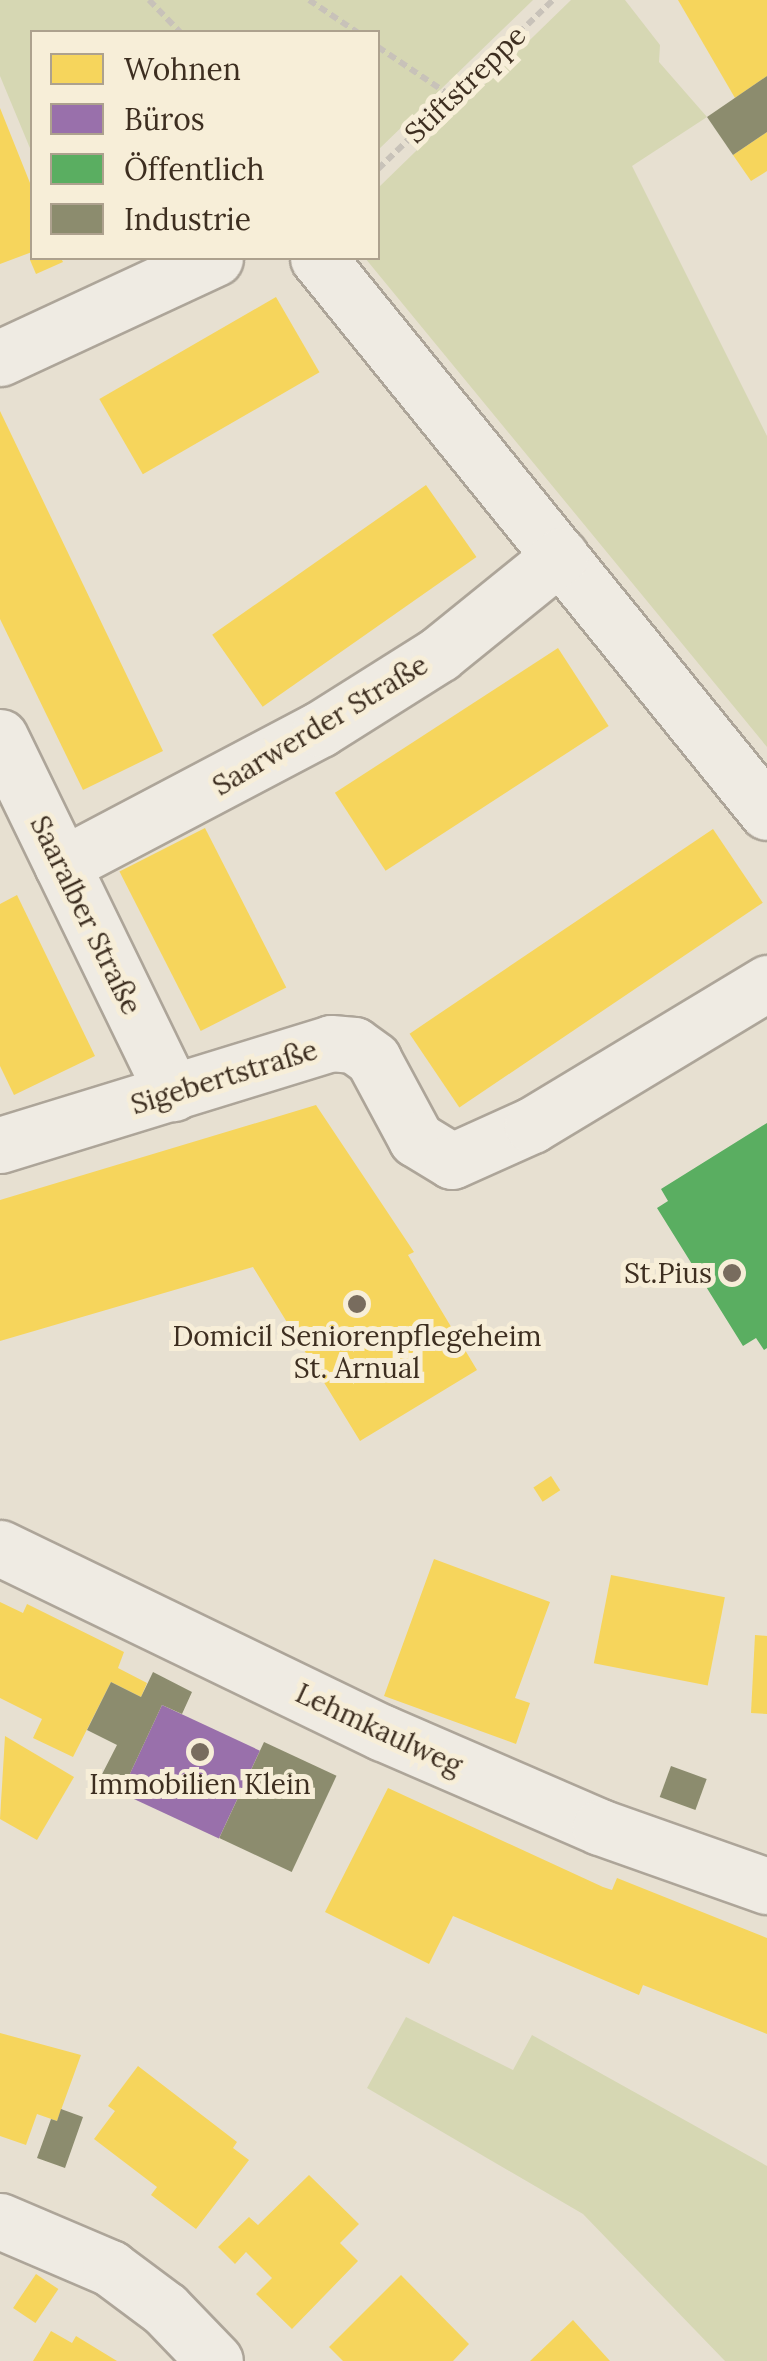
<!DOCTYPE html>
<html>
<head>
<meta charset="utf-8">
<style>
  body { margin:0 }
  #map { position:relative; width:767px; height:2361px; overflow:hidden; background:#e7e0d1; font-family:Lora,serif }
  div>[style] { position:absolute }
  .green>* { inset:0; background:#d6d7b3 }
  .homes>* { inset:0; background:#f6d55c; transform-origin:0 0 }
  .offices>* { inset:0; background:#9970ab; transform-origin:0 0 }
  .public>* { inset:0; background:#5aae61 }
  .industry>* { inset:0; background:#8c8c6e; transform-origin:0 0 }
  .path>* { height:6px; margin-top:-3px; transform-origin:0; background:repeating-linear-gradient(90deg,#c8c2b9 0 8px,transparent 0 13px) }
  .roads { filter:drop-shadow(2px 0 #ada599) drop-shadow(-2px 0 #ada599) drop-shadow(0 2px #ada599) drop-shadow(0 -2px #ada599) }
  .street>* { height:55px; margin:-27.5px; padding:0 27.5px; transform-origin:27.5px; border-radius:27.5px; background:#efebe3 }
  .dots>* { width:28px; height:28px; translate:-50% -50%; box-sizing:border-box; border:5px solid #f7eed8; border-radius:50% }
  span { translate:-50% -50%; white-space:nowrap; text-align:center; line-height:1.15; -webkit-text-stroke:10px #f7eed8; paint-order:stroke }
  .street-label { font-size:28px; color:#3d2e20 }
  .poi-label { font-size:28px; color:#3d2e20 }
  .right { translate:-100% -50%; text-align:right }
  .legend { position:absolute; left:30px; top:30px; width:350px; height:230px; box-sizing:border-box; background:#f7eed8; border:2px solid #ada18e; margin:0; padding:12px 18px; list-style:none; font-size:30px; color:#3d2e20 }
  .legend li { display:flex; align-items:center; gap:20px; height:50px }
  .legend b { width:50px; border:2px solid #ada18e }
</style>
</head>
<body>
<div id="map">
  <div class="green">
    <i style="clip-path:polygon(0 0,533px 0,378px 150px,378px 32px,32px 32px,32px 153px,0 76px)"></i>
    <i style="clip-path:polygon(571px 0,625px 0,660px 45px,659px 62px,707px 117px,632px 166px,767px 436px,767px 747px,365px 258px,378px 258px,378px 188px)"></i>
    <i style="clip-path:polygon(406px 2017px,513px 2070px,532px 2035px,767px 2166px,767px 2361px,725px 2361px,583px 2214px,367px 2088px)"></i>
  </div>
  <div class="homes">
    <i style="clip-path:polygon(678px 0,767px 0,767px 76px,735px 98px)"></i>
    <i style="clip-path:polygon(0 108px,32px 188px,32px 252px,0 264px)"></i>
    <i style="clip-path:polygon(767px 132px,767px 171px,751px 181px,733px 155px)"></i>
    <i style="clip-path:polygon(61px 258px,63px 262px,36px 274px,30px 260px)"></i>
    <i style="left:276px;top:297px;width:87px;height:204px;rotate:60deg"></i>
    <i style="clip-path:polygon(0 411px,163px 751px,83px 790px,0 619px)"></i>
    <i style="left:426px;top:485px;width:88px;height:261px;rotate:55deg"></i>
    <i style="left:558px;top:648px;width:93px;height:266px;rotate:57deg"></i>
    <i style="left:205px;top:828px;width:179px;height:96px;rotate:63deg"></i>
    <i style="left:713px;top:829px;width:89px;height:366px;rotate:56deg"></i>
    <i style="clip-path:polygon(17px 895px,95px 1056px,14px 1095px,0 1066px,0 904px)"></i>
    <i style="clip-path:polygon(316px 1105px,414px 1252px,408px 1255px,477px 1370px,360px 1441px,253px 1267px,0 1341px,0 1200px)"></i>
    <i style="left:551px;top:1476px;width:17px;height:21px;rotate:57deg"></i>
    <i style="clip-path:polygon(434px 1559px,550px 1602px,515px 1698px,530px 1703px,516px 1744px,384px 1696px)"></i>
    <i style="left:611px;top:1575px;width:116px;height:90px;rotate:11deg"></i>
    <i style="clip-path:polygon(0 1602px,23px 1613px,27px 1604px,124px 1652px,118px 1668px,147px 1683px,141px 1697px,111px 1682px,73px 1757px,33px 1738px,42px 1719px,0 1698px)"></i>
    <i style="clip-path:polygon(755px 1635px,767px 1636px,767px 1714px,751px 1713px)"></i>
    <i style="clip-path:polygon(5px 1736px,74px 1777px,37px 1840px,0 1819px)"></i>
    <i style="clip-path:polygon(388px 1788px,603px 1887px,612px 1890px,617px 1878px,767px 1938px,767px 2034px,643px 1985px,639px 1995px,453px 1916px,429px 1964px,325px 1912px)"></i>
    <i style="clip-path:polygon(0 2033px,81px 2055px,57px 2121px,37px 2114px,26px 2145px,0 2136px)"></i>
    <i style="clip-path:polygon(138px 2066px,237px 2142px,233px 2148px,249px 2160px,196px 2229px,151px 2195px,157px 2187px,94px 2139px,115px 2111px,108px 2106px)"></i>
    <i style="clip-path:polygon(309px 2175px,359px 2224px,340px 2243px,358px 2261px,292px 2329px,256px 2294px,272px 2278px,246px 2252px,235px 2264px,218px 2247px,249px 2217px,258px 2225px)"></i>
    <i style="left:36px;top:2274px;width:27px;height:41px;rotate:34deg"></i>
    <i style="clip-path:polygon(401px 2275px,469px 2344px,453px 2361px,343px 2361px,329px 2347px)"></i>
    <i style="clip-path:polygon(573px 2320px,610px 2361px,530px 2361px)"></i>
    <i style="clip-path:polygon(51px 2331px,72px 2343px,76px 2336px,117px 2361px,33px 2361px)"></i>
  </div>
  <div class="offices">
    <i style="left:162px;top:1705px;width:108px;height:97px;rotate:25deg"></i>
  </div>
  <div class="public">
    <i style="clip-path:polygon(767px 1123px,767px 1348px,764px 1350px,756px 1338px,743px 1346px,657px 1208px,668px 1201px,661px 1189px)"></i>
  </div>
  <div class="industry">
    <i style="clip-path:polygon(767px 76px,767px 132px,733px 155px,707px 117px)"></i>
    <i style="clip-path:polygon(153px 1672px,192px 1692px,182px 1714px,162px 1705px,121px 1793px,98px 1782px,117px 1745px,87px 1730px,111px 1682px,141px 1697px)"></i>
    <i style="left:264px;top:1742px;width:80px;height:106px;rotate:25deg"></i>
    <i style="left:671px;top:1766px;width:38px;height:33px;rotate:20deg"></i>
    <i style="clip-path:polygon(61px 2109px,83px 2117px,65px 2168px,37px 2158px,51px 2119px,57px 2121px)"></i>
  </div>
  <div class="path">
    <i style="left:149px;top:0;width:45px;rotate:45.9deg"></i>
    <i style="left:309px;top:0;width:58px;rotate:33.7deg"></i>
    <i style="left:378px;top:47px;width:88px;rotate:33.9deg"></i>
    <i style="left:378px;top:169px;width:243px;rotate:-44deg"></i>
  </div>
  <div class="roads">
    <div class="street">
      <i style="left:318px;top:258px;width:713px;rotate:50.98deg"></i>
      <i style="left:0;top:358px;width:237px;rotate:-24.9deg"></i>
      <i style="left:0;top:737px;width:396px;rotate:64.1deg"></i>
      <i style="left:62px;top:865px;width:292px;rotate:-27.8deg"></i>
      <i style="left:320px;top:729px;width:141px;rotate:-32.2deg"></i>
      <i style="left:439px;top:654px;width:156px;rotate:-39deg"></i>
      <i style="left:0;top:1145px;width:346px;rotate:-17.1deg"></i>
      <i style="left:331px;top:1043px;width:23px;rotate:5deg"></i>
      <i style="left:354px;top:1045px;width:24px;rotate:36deg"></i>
      <i style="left:373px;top:1059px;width:91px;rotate:61.7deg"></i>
      <i style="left:416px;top:1139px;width:42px;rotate:31.4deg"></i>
      <i style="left:452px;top:1161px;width:88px;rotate:-24.2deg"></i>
      <i style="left:532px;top:1125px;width:275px;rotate:-31.1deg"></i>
      <i style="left:0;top:1548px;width:425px;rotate:25.8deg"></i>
      <i style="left:383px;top:1733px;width:236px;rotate:23.4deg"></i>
      <i style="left:600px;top:1827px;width:177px;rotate:19.5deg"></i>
      <i style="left:0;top:2221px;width:120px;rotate:23.1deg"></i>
      <i style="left:110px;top:2268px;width:69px;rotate:36.7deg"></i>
      <i style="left:165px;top:2309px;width:72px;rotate:46.1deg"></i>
    </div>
  </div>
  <div class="dots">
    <i style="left:732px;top:1273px;background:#786c5e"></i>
    <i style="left:357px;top:1304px;background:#786c5e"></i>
    <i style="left:200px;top:1752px;background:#786c5e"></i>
  </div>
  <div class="street-label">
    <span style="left:465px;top:84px;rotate:-44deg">Stiftstreppe</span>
    <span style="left:320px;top:725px;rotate:-31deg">Saarwerder Straße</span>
    <span style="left:86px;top:915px;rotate:64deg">Saaralber Straße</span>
    <span style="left:224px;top:1077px;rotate:-17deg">Sigebertstraße</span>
    <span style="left:379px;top:1729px;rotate:25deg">Lehmkaulweg</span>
  </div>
  <div class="poi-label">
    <span class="right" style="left:712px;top:1273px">St.Pius</span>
    <span style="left:357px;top:1352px">Domicil Seniorenpflegeheim<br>St. Arnual</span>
    <span style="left:200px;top:1784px">Immobilien Klein</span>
  </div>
  <ul class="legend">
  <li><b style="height:28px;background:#f6d55c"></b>Wohnen</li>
  <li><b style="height:28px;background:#9970ab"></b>Büros</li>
  <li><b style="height:28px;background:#5aae61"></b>Öffentlich</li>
  <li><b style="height:28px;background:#8c8c6e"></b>Industrie</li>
  </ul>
</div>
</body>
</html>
